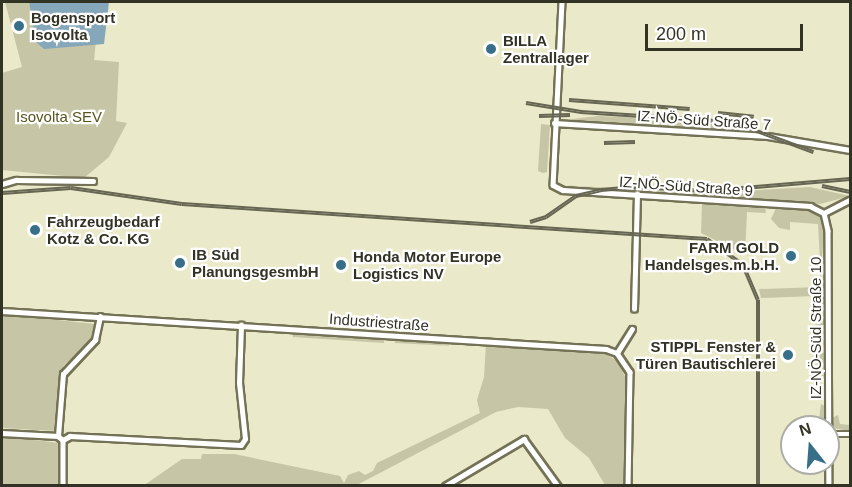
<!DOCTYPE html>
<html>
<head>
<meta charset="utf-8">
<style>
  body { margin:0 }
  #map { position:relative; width:852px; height:487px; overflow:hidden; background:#eae9c9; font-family:Helvetica,sans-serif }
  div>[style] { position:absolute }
  .green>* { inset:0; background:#c6c5a5; transform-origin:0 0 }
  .water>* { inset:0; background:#85a7b9 }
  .roads { filter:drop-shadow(2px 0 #747256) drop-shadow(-2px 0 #747256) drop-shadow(0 2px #747256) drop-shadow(0 -2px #747256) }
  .minor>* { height:4.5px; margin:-2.25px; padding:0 2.25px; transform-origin:2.25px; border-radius:2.25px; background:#fff }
  .rail>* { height:4px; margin-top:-2px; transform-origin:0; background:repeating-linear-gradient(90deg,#fff 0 4.5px,#666653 0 9px); box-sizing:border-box; border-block:2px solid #666653 }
  .dots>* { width:16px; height:16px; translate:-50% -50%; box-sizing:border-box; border:3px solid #fff; border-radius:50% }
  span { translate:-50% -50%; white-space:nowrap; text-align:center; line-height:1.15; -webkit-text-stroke:4.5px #fff; paint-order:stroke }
  .poi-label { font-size:15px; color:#323225; font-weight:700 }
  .left { translate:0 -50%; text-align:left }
  .right { translate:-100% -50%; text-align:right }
  .park-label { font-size:15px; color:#59551e }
  .street-label { font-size:15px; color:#323225 }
  .frame { position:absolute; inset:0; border:3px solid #323225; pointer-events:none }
  .north { position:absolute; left:780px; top:415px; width:60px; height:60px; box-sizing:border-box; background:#fff; border:2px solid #adada8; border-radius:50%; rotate:343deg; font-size:16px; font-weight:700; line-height:24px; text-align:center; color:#323225 }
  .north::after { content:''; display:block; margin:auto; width:21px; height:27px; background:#376f89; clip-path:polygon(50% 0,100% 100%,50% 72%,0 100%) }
  .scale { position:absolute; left:645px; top:24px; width:158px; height:27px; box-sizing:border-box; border:3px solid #323225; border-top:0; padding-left:8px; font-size:18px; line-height:21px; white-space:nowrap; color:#323225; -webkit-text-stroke:4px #fff; paint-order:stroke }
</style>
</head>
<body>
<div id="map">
  <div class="green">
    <i style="clip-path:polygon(5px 2px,29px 2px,31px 12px,100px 3px,94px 60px,119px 62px,116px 121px,127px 123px,109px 157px,84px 178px,2px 170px,2px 73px,22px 67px)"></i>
    <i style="clip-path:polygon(598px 116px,691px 120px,749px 131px,564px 120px)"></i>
    <i style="clip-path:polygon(541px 124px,550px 125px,547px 172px,543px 173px,538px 171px)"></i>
    <i style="clip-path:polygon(558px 185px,708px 193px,810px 187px,850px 196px,820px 204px)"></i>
    <i style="clip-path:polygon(702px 202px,765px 207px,766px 213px,747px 212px,745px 255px,701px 233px)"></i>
    <i style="clip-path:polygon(777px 206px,807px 208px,820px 216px,824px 226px,821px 280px,818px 224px,790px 222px,790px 230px,779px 228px,771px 219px)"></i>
    <i style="clip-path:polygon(819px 287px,824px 292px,823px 308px,816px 308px,816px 296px,761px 298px,759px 289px)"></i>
    <i style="clip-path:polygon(2px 314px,95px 324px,90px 342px,64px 365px,59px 375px,55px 431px,2px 428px)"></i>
    <i style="left:817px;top:315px;width:8px;height:24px;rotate:7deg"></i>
    <i style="clip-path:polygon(292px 332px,384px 339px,384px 343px,293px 337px)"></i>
    <i style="left:395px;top:339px;width:54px;height:4px;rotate:3deg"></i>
    <i style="clip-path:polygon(486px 344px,602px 352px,619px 362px,628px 384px,624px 485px,605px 485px,589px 458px,565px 438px,548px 409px,518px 407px,496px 412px,357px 485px,143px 486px,182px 459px,201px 459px,202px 454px,234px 454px,340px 476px,344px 483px,348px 475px,359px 471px,365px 475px,373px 471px,377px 463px,480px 413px,477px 400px,484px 377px)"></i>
    <i style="clip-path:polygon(817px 353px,824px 353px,825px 378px,817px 379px)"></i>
    <i style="clip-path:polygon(821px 404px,825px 406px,825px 427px,818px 427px)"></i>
    <i style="clip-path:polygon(838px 415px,840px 424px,850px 425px,850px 431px,833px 428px,832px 418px)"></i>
    <i style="clip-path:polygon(2px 436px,59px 443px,59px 485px,2px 485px)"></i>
  </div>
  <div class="water">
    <i style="clip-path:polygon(29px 2px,109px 2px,104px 44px,44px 49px,36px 42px)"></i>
  </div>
  <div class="roads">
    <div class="minor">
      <i style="left:562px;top:2px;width:183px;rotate:92.8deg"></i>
      <i style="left:553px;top:185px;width:11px;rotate:27deg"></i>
      <i style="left:563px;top:190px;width:248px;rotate:3.7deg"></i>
      <i style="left:810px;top:206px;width:16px;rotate:27deg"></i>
      <i style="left:824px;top:213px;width:18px;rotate:77deg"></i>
      <i style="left:828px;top:231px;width:255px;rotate:89.8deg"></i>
      <i style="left:554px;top:123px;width:214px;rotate:3.5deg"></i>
      <i style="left:768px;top:136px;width:83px;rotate:9.7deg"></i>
      <i style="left:2px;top:184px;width:15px;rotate:-16deg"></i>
      <i style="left:16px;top:180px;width:77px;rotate:0.7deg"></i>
      <i style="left:824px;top:213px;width:29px;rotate:-27deg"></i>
      <i style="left:634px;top:309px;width:115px;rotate:-88.5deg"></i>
      <i style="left:2px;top:311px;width:605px;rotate:3.6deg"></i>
      <i style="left:606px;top:349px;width:12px;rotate:20deg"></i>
      <i style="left:617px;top:353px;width:23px;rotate:56deg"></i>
      <i style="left:630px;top:372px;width:114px;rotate:91deg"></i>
      <i style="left:617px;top:353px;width:28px;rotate:-58deg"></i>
      <i style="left:2px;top:433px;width:56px;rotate:3.1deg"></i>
      <i style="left:58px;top:436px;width:6px;rotate:39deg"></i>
      <i style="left:63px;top:440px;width:46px;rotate:90deg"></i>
      <i style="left:829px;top:434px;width:21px"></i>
      <i style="left:58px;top:436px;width:62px;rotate:-85.4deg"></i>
      <i style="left:63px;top:374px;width:47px;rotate:-46.7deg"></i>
      <i style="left:95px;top:340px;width:24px;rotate:-78deg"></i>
      <i style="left:63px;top:440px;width:8px;rotate:-30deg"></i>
      <i style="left:70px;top:436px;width:171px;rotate:3deg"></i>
      <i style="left:241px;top:445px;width:7px;rotate:-56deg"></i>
      <i style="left:245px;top:439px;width:56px;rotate:-96.1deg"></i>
      <i style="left:239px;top:383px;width:58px;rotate:-88deg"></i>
      <i style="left:445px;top:486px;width:92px;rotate:-30.7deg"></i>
      <i style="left:524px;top:439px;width:58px;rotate:54.1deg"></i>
    </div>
  </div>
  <div class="rail">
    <i style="left:569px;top:100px;width:121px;rotate:4.3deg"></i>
    <i style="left:526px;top:103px;width:56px;rotate:9.3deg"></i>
    <i style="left:581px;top:112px;width:136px;rotate:3.8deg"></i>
    <i style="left:717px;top:121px;width:30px;rotate:12deg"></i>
    <i style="left:746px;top:127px;width:72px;rotate:20.5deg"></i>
    <i style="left:718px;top:113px;width:36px;rotate:6deg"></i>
    <i style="left:539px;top:116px;width:31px;rotate:-2deg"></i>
    <i style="left:604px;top:143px;width:31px;rotate:-2deg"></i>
    <i style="left:822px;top:186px;width:29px;rotate:12deg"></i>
    <i style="left:2px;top:193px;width:69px;rotate:-4.1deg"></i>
    <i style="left:71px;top:188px;width:112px;rotate:8.2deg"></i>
    <i style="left:182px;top:204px;width:526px;rotate:3.81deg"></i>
    <i style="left:707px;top:239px;width:44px;rotate:35.8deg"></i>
    <i style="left:743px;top:265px;width:38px;rotate:67deg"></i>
    <i style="left:758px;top:300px;width:186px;rotate:90deg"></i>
    <i style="left:530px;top:222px;width:17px;rotate:-17deg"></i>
    <i style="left:546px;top:217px;width:37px;rotate:-35deg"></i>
    <i style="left:576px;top:196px;width:26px;rotate:-13deg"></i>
    <i style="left:601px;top:190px;width:35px;rotate:-5deg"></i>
    <i style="left:636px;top:187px;width:72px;rotate:3.2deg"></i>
    <i style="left:708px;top:191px;width:143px;rotate:-4.8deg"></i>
  </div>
  <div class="dots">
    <i style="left:19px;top:26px;background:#376f89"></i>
    <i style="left:491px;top:49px;background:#376f89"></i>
    <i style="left:35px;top:230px;background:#376f89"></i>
    <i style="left:791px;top:256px;background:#376f89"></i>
    <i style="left:180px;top:263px;background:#376f89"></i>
    <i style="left:341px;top:265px;background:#376f89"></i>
    <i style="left:788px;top:355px;background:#376f89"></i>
  </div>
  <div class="poi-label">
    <span class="left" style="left:31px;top:26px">Bogensport<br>Isovolta</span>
    <span class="left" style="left:503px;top:49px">BILLA<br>Zentrallager</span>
    <span class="left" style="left:47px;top:230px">Fahrzeugbedarf<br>Kotz &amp; Co. KG</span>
    <span class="right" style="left:779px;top:256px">FARM GOLD<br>Handelsges.m.b.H.</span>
    <span class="left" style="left:192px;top:263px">IB Süd<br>PlanungsgesmbH</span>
    <span class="left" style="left:353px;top:265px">Honda Motor Europe<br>Logistics NV</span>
    <span class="right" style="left:776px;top:355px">STIPPL Fenster &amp;<br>Türen Bautischlerei</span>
  </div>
  <div class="park-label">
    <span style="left:59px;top:117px">Isovolta SEV</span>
  </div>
  <div class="street-label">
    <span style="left:704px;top:120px;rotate:4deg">IZ-NÖ-Süd Straße 7</span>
    <span style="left:686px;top:186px;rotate:4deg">IZ-NÖ-Süd Straße 9</span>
    <span style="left:379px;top:322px;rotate:4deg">Industriestraße</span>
    <span style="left:816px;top:328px;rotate:-90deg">IZ-NÖ-Süd Straße 10</span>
  </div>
  <div class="frame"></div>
  <div class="north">N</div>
  <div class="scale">200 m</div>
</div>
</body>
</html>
